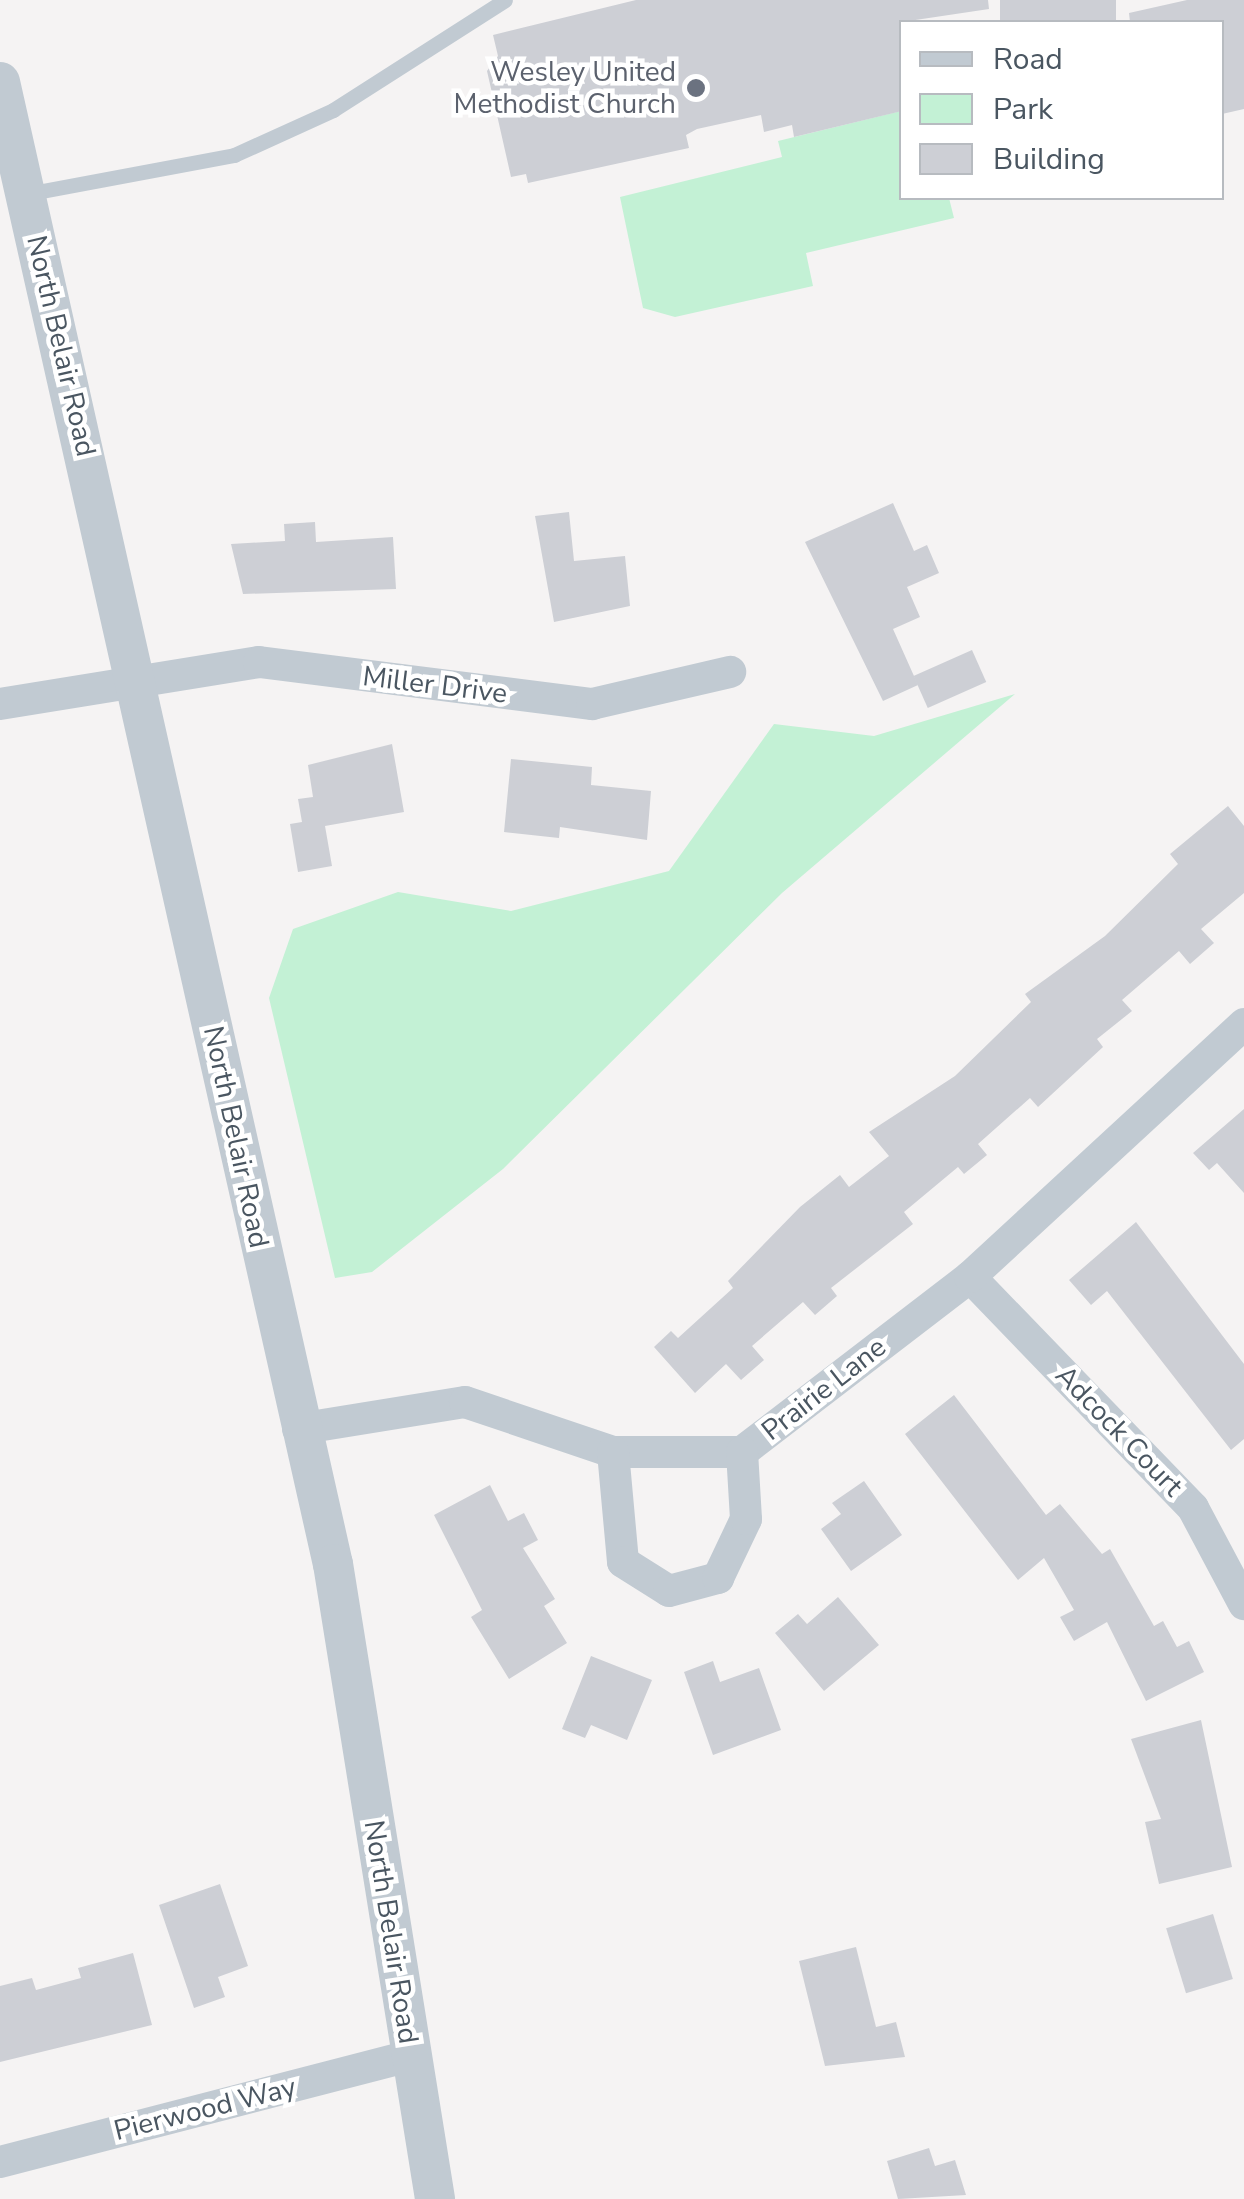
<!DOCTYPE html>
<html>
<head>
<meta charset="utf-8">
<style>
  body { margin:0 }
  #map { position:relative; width:1244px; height:2199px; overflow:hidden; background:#f5f3f3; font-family:"Nunito Sans",sans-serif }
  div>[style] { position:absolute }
  .green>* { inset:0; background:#c3f1d5 }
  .building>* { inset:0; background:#cdcfd5; transform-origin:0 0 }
  .service>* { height:15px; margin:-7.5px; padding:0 7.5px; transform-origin:7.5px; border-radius:7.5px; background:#c1cad2 }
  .minor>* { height:32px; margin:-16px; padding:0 16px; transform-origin:16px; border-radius:16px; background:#c1cad2 }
  .tertiary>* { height:40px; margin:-20px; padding:0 20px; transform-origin:20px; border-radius:20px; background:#c1cad2 }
  .dots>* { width:28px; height:28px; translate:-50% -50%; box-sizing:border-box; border:5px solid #fff; border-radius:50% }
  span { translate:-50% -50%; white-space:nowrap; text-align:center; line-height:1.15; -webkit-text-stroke:9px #fff; paint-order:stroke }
  .worship-label { font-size:28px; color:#5b616d }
  .right { translate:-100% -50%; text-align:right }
  .street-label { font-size:28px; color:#4a5661 }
  .legend { position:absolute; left:899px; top:20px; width:325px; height:180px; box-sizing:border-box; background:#fff; border:2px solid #b7bbc0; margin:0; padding:12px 18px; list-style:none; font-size:30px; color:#4a5661 }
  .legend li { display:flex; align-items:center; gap:20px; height:50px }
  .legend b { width:50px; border:2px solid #b7bbc0 }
</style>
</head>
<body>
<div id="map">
  <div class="green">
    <i style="clip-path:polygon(901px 111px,902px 198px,949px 198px,954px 218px,806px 253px,813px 286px,675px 317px,643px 308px,620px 197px,782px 157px,778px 141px)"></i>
    <i style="clip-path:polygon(1015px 694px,782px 893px,503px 1169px,372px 1272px,335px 1278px,269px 998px,293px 929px,398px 892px,511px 911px,669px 871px,774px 724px,874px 736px)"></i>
  </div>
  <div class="building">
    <i style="clip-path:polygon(636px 0,988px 0,989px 9px,902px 22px,902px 111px,794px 137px,792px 125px,764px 132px,761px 115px,697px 129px,686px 135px,689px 148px,528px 183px,526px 174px,511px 177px,487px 71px,498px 56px,493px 35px)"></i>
    <i style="left:1000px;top:0;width:116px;height:22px"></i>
    <i style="clip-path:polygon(1187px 0,1244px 0,1244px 109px,1222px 114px,1222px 22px,1130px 22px,1129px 13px)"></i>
    <i style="clip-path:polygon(893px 503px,914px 551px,927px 545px,939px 573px,907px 587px,920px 617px,893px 629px,918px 685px,883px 701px,805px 542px)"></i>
    <i style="clip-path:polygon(569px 512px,574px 561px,625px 556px,630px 606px,554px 622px,535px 516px)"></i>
    <i style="clip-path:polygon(315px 522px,316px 542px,393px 537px,396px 589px,243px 594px,231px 544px,285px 541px,284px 524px)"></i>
    <i style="left:972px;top:650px;width:35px;height:64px;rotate:66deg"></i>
    <i style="clip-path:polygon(392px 744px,404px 812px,325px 826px,332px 866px,298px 872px,290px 824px,302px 822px,298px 799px,313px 797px,308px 765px)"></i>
    <i style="clip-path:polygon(511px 759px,592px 767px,591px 785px,651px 791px,647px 840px,560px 827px,559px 838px,504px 832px)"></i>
    <i style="clip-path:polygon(1228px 806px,1244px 826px,1244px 893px,1201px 929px,1214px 943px,1190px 964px,1179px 951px,1122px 1000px,1132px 1011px,1097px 1039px,1103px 1047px,1038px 1107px,1030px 1098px,978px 1144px,987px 1155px,964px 1174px,958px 1167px,904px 1212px,913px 1224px,831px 1288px,837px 1296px,815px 1315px,803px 1302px,752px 1346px,764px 1360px,741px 1380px,726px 1364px,695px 1393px,654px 1347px,671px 1331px,678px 1338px,733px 1288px,728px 1281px,800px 1207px,840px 1175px,849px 1187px,889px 1156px,869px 1132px,955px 1076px,1031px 1002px,1025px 994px,1105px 936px,1178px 864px,1170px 854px)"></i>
    <i style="clip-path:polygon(1244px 1109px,1244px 1193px,1217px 1163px,1209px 1170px,1193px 1153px)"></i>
    <i style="clip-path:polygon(1136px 1222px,1244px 1364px,1244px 1439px,1231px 1450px,1107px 1291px,1091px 1305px,1069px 1280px)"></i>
    <i style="clip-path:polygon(954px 1395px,1046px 1515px,1060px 1504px,1102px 1554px,1110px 1549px,1154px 1626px,1163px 1621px,1177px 1647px,1189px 1641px,1204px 1672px,1146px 1701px,1107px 1622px,1074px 1641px,1060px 1617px,1074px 1610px,1044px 1558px,1018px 1580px,905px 1434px)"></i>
    <i style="clip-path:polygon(864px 1481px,902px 1535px,851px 1571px,821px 1529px,841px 1514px,832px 1503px)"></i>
    <i style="clip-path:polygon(490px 1485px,508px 1521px,524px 1513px,538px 1540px,523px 1548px,555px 1599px,544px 1606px,567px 1643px,509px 1679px,471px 1617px,482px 1610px,434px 1515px)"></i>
    <i style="clip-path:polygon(838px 1597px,879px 1645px,824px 1691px,775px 1633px,798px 1614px,807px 1624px)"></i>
    <i style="clip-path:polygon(591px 1656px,652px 1680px,627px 1740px,591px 1725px,585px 1738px,562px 1729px)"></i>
    <i style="clip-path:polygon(713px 1661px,720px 1682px,759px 1668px,781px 1730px,713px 1755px,684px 1672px)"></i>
    <i style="clip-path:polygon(1201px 1720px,1232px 1867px,1159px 1884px,1145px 1822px,1161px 1819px,1131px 1739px)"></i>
    <i style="clip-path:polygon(220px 1884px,248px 1966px,218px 1977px,225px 1997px,194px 2008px,159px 1905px)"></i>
    <i style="left:1213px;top:1914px;width:68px;height:49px;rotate:73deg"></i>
    <i style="clip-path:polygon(856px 1947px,876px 2027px,896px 2022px,905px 2057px,825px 2066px,799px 1961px)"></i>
    <i style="clip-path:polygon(133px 1953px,152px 2025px,0 2062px,0 1986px,32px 1978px,36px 1990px,81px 1978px,78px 1968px)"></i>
    <i style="clip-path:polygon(929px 2148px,935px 2166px,955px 2160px,966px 2195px,898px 2199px,887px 2161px)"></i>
  </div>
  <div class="service">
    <i style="left:26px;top:194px;width:212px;rotate:-10.6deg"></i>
    <i style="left:234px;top:155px;width:109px;rotate:-24.4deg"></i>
    <i style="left:333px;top:110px;width:204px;rotate:-32.6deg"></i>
  </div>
  <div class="minor">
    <i style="left:0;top:704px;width:262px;rotate:-9.2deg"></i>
    <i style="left:259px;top:662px;width:336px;rotate:7.2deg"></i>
    <i style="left:592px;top:704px;width:142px;rotate:-13.1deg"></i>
    <i style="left:970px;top:1277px;width:321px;rotate:46deg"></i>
    <i style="left:1193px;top:1508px;width:109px;rotate:62deg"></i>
    <i style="left:298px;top:1429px;width:169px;rotate:-9.2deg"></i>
    <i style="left:465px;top:1402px;width:156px;rotate:18.7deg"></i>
    <i style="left:613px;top:1452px;width:129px"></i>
    <i style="left:742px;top:1452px;width:287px;rotate:-37.5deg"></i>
    <i style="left:970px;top:1277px;width:373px;rotate:-42.7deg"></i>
    <i style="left:613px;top:1452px;width:110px;rotate:84.8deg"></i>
    <i style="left:623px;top:1562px;width:54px;rotate:32.2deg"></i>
    <i style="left:669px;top:1591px;width:51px;rotate:-14.9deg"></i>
    <i style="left:718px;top:1578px;width:65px;rotate:-64.6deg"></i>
    <i style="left:746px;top:1519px;width:67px;rotate:-93.4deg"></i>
    <i style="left:0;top:2162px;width:424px;rotate:-14.5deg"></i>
  </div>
  <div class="tertiary">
    <i style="left:0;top:82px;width:1519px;rotate:77.34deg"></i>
    <i style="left:333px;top:1564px;width:643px;rotate:80.87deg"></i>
  </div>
  <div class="dots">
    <i style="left:696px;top:88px;background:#6b7280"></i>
  </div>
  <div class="worship-label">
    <span class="right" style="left:676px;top:88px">Wesley United<br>Methodist Church</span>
  </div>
  <div class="street-label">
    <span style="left:61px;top:346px;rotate:77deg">North Belair Road</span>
    <span style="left:435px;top:685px;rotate:7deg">Miller Drive</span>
    <span style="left:236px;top:1137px;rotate:78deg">North Belair Road</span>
    <span style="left:824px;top:1389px;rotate:-38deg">Prairie Lane</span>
    <span style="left:1119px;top:1431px;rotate:46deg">Adcock Court</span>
    <span style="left:391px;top:1932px;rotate:81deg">North Belair Road</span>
    <span style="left:205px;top:2109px;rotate:-14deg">Pierwood Way</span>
  </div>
  <ul class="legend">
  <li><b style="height:12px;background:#c1cad2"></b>Road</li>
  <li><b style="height:28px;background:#c3f1d5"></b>Park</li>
  <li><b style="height:28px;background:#cdcfd5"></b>Building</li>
  </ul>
</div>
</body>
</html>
